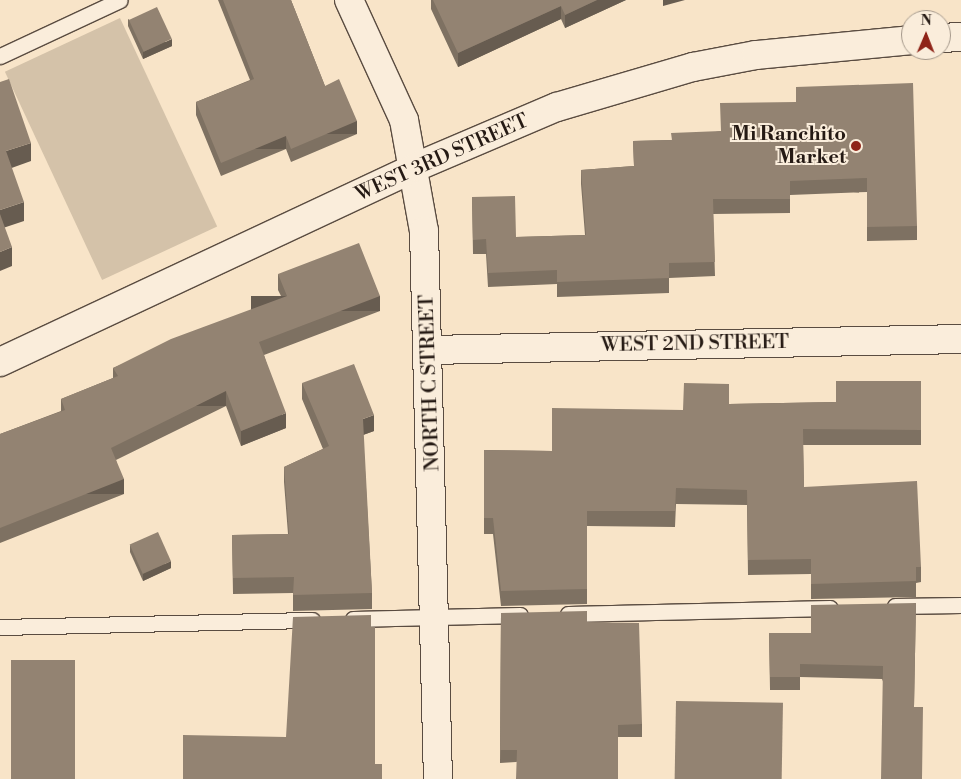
<!DOCTYPE html>
<html>
<head>
<meta charset="utf-8">
<style>
  body { margin:0 }
  #map { position:relative; width:961px; height:779px; overflow:hidden; background:#f8e4c8; font-family:"Libre Bodoni",serif }
  div>[style] { position:absolute }
  .green>* { inset:0; background:#d4c2a9; transform-origin:0 0 }
  .roads { filter:drop-shadow(1px 0 #5a4c41) drop-shadow(-1px 0 #5a4c41) drop-shadow(0 1px #5a4c41) drop-shadow(0 -1px #5a4c41) }
  .lane>* { height:15px; margin:-7.5px; padding:0 7.5px; transform-origin:7.5px; border-radius:7.5px; background:#faeddb }
  .street>* { height:28px; margin:-14px; padding:0 14px; transform-origin:14px; border-radius:14px; background:#faeddb }
  .wall>* { inset:0; background:#7e7162 }
  .shaded-wall>* { inset:0; background:#675c50; transform-origin:0 0 }
  .building>* { inset:0; background:#938372; transform-origin:0 0 }
  .dots>* { width:14px; height:14px; translate:-50% -50%; box-sizing:border-box; border:2px solid #faeddb; border-radius:50% }
  span { translate:-50% -50%; white-space:nowrap; text-align:center; line-height:1.15; -webkit-text-stroke:4px #faeddb; paint-order:stroke }
  .poi-label { font-size:20px; color:#251a14; font-weight:700 }
  .right { translate:-100% -50%; text-align:right }
  .street-label { font-size:20px; color:#251a14 }
  .north { position:absolute; left:901px; top:10px; width:50px; height:50px; box-sizing:border-box; background:#faeddb; border:1px solid #a5998b; border-radius:50%; rotate:1deg; font-size:14px; font-weight:700; line-height:20px; text-align:center; color:#251a14 }
  .north::after { content:''; display:block; margin:auto; width:18px; height:22px; background:#8f2418; clip-path:polygon(50% 0,100% 100%,50% 72%,0 100%) }
</style>
</head>
<body>
<div id="map">
  <div class="green">
    <i style="left:120px;top:18px;width:230px;height:127px;rotate:65deg"></i>
  </div>
  <div class="roads">
    <div class="lane">
      <i style="left:0;top:56px;width:132px;rotate:-25deg"></i>
      <i style="left:895px;top:606px;width:66px;rotate:-0.9deg"></i>
      <i style="left:568px;top:614px;width:262px;rotate:-1.3deg"></i>
      <i style="left:353px;top:619px;width:167px;rotate:-1.4deg"></i>
      <i style="left:0;top:627px;width:312px;rotate:-1.3deg"></i>
    </div>
    <div class="street">
      <i style="left:349px;top:0;width:132px;rotate:65.4deg"></i>
      <i style="left:404px;top:120px;width:113px;rotate:79.8deg"></i>
      <i style="left:424px;top:231px;width:548px;rotate:88.54deg"></i>
      <i style="left:941px;top:38px;width:20px;rotate:-3deg"></i>
      <i style="left:429px;top:350px;width:532px;rotate:-1.18deg"></i>
      <i style="left:0;top:362px;width:459px;rotate:-25.1deg"></i>
      <i style="left:416px;top:167px;width:153px;rotate:-23.1deg"></i>
      <i style="left:557px;top:107px;width:142px;rotate:-16.4deg"></i>
      <i style="left:693px;top:67px;width:64px;rotate:-10.8deg"></i>
      <i style="left:756px;top:55px;width:156px;rotate:-5.5deg"></i>
    </div>
  </div>
  <div class="wall">
    <i style="clip-path:polygon(218px 0,291px 0,325px 86px,357px 134px,291px 162px,286px 149px,221px 176px,196px 115px,196px 102px,250px 80px)"></i>
    <i style="clip-path:polygon(431px 0,626px 0,565px 28px,561px 19px,458px 67px,431px 9px)"></i>
    <i style="clip-path:polygon(128px 19px,172px 46px,143px 59px,128px 26px)"></i>
    <i style="clip-path:polygon(796px 87px,917px 226px,917px 240px,867px 241px,867px 192px,790px 195px,790px 213px,713px 214px,715px 276px,669px 278px,669px 293px,557px 297px,557px 284px,488px 287px,486px 254px,473px 254px,472px 197px,516px 237px,585px 235px,581px 184px,581px 170px,634px 166px,633px 141px,671px 140px,721px 131px,796px 102px)"></i>
    <i style="clip-path:polygon(278px 274px,380px 311px,264px 355px,286px 428px,241px 446px,226px 406px,116px 460px,124px 494px,0 543px,0 434px,61px 411px,61px 399px,113px 378px,113px 368px,282px 298px,278px 290px)"></i>
    <i style="clip-path:polygon(921px 381px,921px 445px,803px 445px,804px 487px,921px 567px,921px 582px,916px 583px,916px 597px,811px 599px,811px 574px,748px 575px,747px 505px,676px 504px,675px 527px,587px 526px,587px 604px,501px 606px,493px 534px,484px 534px,484px 450px,552px 451px,683px 410px,729px 404px,836px 402px)"></i>
    <i style="clip-path:polygon(302px 383px,374px 431px,363px 435px,372px 593px,372px 609px,293px 611px,293px 593px,233px 594px,232px 535px,288px 534px,284px 482px,284px 467px,323px 449px,302px 399px)"></i>
    <i style="clip-path:polygon(130px 545px,171px 568px,143px 581px,130px 552px)"></i>
    <i style="clip-path:polygon(916px 603px,914px 707px,922px 779px,882px 679px,800px 677px,800px 690px,770px 690px,769px 633px,811px 633px)"></i>
    <i style="clip-path:polygon(501px 613px,587px 622px,642px 724px,642px 737px,618px 737px,516px 762px,500px 763px)"></i>
  </div>
  <div class="shaded-wall">
    <i style="clip-path:polygon(597px 0,626px 0,565px 28px,565px 15px)"></i>
    <i style="clip-path:polygon(663px 0,685px 0,663px 6px)"></i>
    <i style="clip-path:polygon(561px 6px,561px 19px,458px 67px,458px 53px)"></i>
    <i style="clip-path:polygon(172px 39px,172px 46px,143px 59px,143px 52px)"></i>
    <i style="left:357px;top:121px;width:13px;height:72px;rotate:90deg"></i>
    <i style="left:286px;top:136px;width:13px;height:70px;rotate:90deg"></i>
    <i style="clip-path:polygon(31px 143px,31px 161px,6px 170px,6px 151px)"></i>
    <i style="clip-path:polygon(24px 202px,24px 221px,0 229px,0 210px)"></i>
    <i style="clip-path:polygon(12px 247px,12px 266px,0 271px,0 252px)"></i>
    <i style="left:380px;top:296px;width:15px;height:129px;rotate:90deg"></i>
    <i style="left:226px;top:391px;width:15px;height:128px;rotate:90deg"></i>
    <i style="clip-path:polygon(286px 413px,286px 428px,241px 446px,241px 431px)"></i>
    <i style="clip-path:polygon(374px 415px,374px 431px,363px 435px,363px 419px)"></i>
    <i style="left:124px;top:479px;width:15px;height:133px;rotate:90deg"></i>
    <i style="clip-path:polygon(171px 561px,171px 568px,143px 581px,143px 574px)"></i>
  </div>
  <div class="building">
    <i style="clip-path:polygon(223px 0,291px 0,325px 86px,339px 79px,357px 121px,291px 149px,286px 136px,221px 163px,196px 102px,254px 79px)"></i>
    <i style="clip-path:polygon(433px 0,597px 0,565px 15px,561px 6px,458px 53px)"></i>
    <i style="left:157px;top:7px;width:35px;height:31px;rotate:65deg"></i>
    <i style="clip-path:polygon(9px 79px,31px 143px,6px 151px,24px 202px,0 210px,0 82px)"></i>
    <i style="clip-path:polygon(913px 83px,917px 226px,867px 227px,867px 178px,790px 181px,790px 199px,713px 199px,715px 262px,669px 263px,669px 278px,557px 282px,557px 270px,488px 273px,486px 239px,473px 240px,472px 197px,515px 196px,516px 237px,586px 235px,581px 170px,634px 166px,633px 141px,672px 140px,671px 133px,721px 131px,720px 103px,796px 102px,796px 87px)"></i>
    <i style="clip-path:polygon(0 214px,12px 247px,0 252px)"></i>
    <i style="clip-path:polygon(359px 243px,380px 296px,259px 342px,286px 413px,241px 431px,226px 391px,111px 448px,124px 479px,0 528px,0 434px,65px 410px,61px 399px,118px 376px,113px 368px,171px 339px,287px 296px,278px 274px)"></i>
    <i style="clip-path:polygon(354px 364px,374px 415px,363px 419px,372px 593px,293px 595px,294px 577px,233px 578px,232px 535px,289px 534px,284px 467px,329px 446px,302px 383px)"></i>
    <i style="clip-path:polygon(836px 381px,921px 381px,921px 430px,803px 429px,804px 487px,917px 481px,921px 567px,916px 567px,916px 581px,811px 584px,811px 559px,748px 560px,747px 490px,676px 488px,675px 511px,587px 511px,587px 589px,501px 591px,493px 518px,484px 518px,484px 450px,552px 451px,552px 408px,683px 410px,684px 383px,729px 384px,729px 404px,836px 402px)"></i>
    <i style="left:158px;top:532px;width:32px;height:31px;rotate:66deg"></i>
    <i style="clip-path:polygon(916px 603px,914px 707px,923px 707px,922px 779px,881px 779px,883px 666px,800px 664px,800px 677px,770px 677px,769px 633px,811px 633px,811px 605px)"></i>
    <i style="clip-path:polygon(587px 611px,587px 622px,639px 623px,642px 724px,618px 725px,618px 779px,516px 779px,517px 750px,500px 750px,501px 613px)"></i>
    <i style="clip-path:polygon(371px 615px,371px 627px,375px 627px,375px 764px,382px 764px,382px 779px,183px 779px,183px 735px,286px 737px,293px 617px)"></i>
    <i style="left:11px;top:660px;width:64px;height:119px"></i>
    <i style="left:676px;top:701px;width:107px;height:78px;rotate:1deg"></i>
  </div>
  <div class="dots">
    <i style="left:856px;top:146px;background:#8f2418"></i>
  </div>
  <div class="poi-label">
    <span class="right" style="left:846px;top:146px">Mi Ranchito<br>Market</span>
  </div>
  <div class="street-label">
    <span style="left:442px;top:158px;rotate:-24deg">WEST 3RD STREET</span>
    <span style="left:695px;top:344px;rotate:-1deg">WEST 2ND STREET</span>
    <span style="left:430px;top:383px;rotate:-92deg">NORTH C STREET</span>
  </div>
  <div class="north">N</div>
</div>
</body>
</html>
